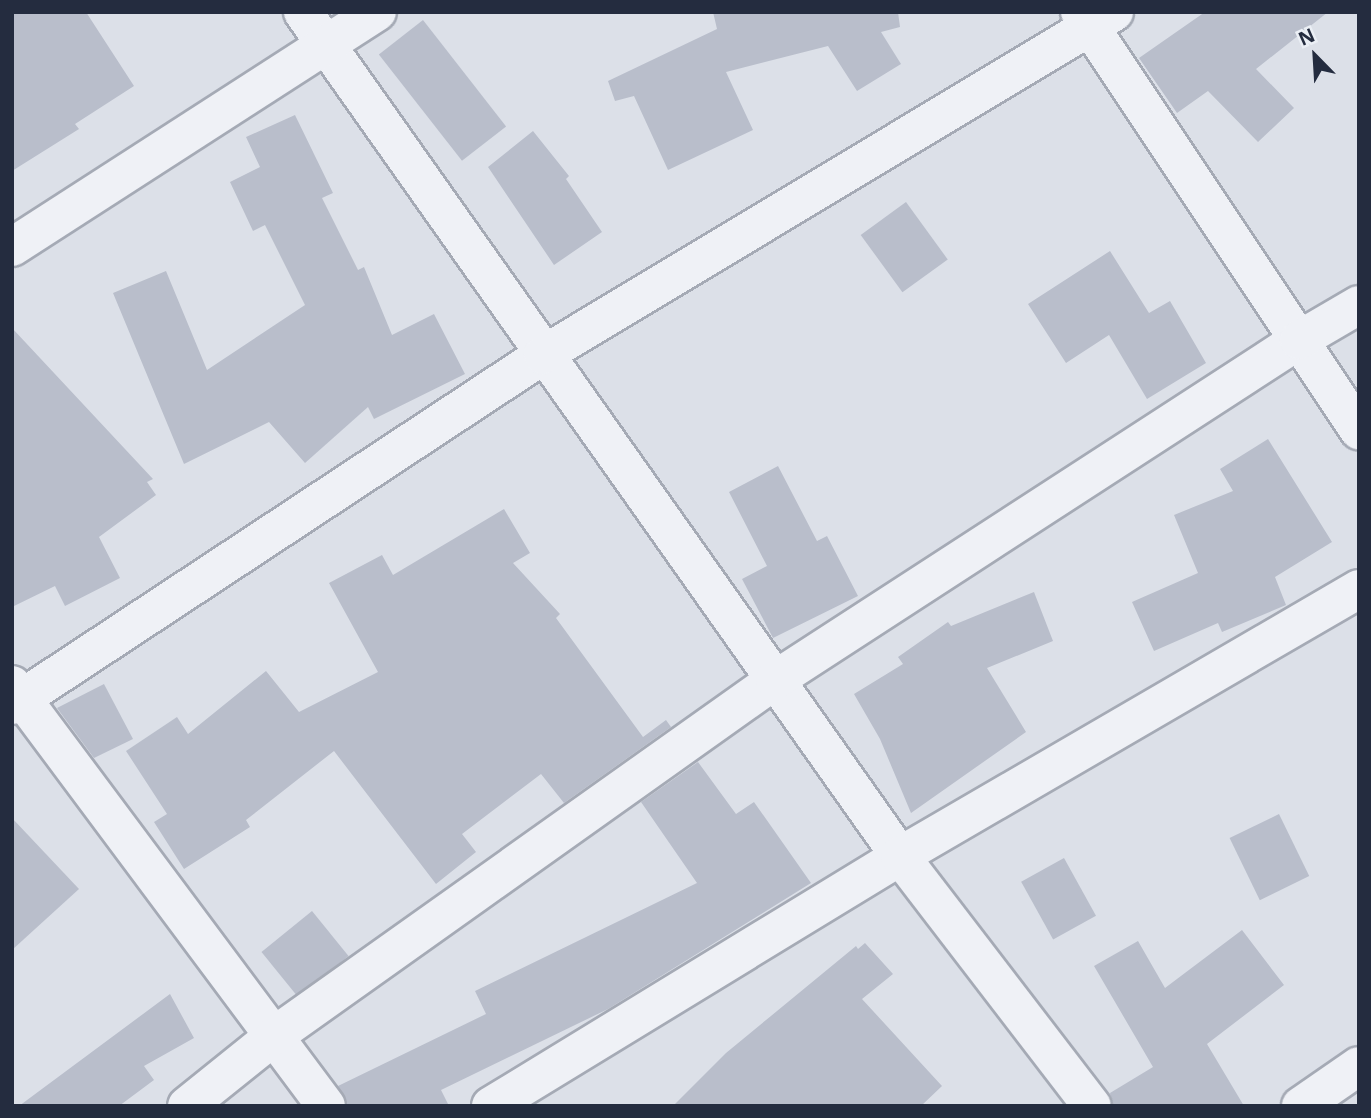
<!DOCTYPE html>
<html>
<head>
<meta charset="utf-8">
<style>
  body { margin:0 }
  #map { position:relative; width:1371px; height:1118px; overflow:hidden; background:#dce0e8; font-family:"Noto Sans",sans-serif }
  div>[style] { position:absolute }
  .building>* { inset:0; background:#b9becb; transform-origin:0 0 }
  .roads { filter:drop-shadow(2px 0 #a5aab5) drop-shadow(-2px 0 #a5aab5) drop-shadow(0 2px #a5aab5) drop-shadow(0 -2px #a5aab5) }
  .minor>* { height:38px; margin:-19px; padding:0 19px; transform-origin:19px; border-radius:19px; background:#eff1f6 }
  span { translate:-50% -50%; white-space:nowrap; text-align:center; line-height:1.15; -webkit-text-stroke:6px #ebeff5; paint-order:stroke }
  .frame { position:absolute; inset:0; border:14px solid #242c3f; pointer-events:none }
  .north { position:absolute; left:1280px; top:21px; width:70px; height:70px; -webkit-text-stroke:5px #ebeff5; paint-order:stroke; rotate:336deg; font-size:19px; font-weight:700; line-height:28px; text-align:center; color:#242c3f }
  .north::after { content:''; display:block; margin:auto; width:24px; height:32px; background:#242c3f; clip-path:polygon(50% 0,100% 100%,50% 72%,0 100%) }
</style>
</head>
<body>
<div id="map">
  <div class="building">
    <i style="clip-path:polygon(12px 12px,86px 12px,134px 86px,75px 124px,79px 129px,12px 171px)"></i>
    <i style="clip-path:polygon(713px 12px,898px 12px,900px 27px,881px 32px,901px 64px,857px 91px,828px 46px,726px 72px,753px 130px,668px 170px,634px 96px,615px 101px,608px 81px,717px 29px)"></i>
    <i style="clip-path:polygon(1205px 12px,1328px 12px,1256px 69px,1294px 108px,1258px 142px,1208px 91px,1177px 113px,1139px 58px)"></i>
    <i style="left:423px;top:20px;width:135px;height:56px;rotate:52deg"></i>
    <i style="clip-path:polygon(295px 115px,333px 193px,322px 198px,358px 270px,364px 267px,392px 335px,434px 314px,465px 374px,374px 419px,368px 407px,305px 463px,269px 422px,184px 464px,113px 293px,166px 271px,207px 370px,305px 305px,265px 225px,253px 231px,230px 182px,260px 167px,246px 137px)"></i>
    <i style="clip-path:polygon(533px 131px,569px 176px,566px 179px,602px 232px,554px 265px,488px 167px)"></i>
    <i style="left:906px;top:202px;width:71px;height:56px;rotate:54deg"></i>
    <i style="clip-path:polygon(1110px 251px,1149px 313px,1170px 301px,1206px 363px,1147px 399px,1109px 335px,1066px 363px,1028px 304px)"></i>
    <i style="clip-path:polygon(12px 328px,153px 479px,147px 482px,156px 495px,99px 537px,120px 578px,65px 606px,55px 586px,12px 607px)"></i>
    <i style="clip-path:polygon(1268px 439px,1332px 542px,1275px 577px,1286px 605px,1222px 632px,1218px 623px,1154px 651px,1132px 602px,1198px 573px,1174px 515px,1233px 491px,1220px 469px)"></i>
    <i style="clip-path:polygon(778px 466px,817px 541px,827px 536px,858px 596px,773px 638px,742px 579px,767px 566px,729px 492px)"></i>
    <i style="clip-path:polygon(504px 509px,530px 553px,513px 563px,560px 614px,556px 618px,643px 737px,666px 720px,671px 727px,564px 803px,541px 774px,462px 834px,476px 852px,436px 884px,334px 751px,246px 820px,250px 827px,184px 869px,154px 822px,167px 814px,126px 751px,177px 717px,188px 734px,266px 671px,299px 712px,378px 672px,329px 583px,382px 555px,393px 575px)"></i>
    <i style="clip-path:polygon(1034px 592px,1053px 641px,987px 668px,1026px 732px,911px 813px,880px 739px,854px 694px,903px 664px,898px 657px,948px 622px,951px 626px)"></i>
    <i style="clip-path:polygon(104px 684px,133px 739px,94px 758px,57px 708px)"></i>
    <i style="clip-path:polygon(698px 762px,736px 814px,754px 802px,811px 883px,608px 1009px,441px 1090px,449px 1106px,347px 1106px,338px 1086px,486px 1014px,475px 991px,697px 883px,641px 802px)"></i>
    <i style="left:1279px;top:814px;width:69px;height:55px;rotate:64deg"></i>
    <i style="clip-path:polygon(12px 818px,79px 889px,12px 950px)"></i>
    <i style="left:1064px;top:858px;width:66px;height:49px;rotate:61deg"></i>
    <i style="left:312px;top:911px;width:58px;height:65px;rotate:51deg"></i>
    <i style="clip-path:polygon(1242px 930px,1284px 985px,1207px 1044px,1244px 1106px,1113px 1106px,1110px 1093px,1153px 1067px,1094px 966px,1138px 941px,1165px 988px)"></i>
    <i style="clip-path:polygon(865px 943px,893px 974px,862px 999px,942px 1086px,921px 1106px,673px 1106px,726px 1053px,856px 946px,858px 949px)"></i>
    <i style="clip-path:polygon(170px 994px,194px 1038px,144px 1066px,154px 1080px,119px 1106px,19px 1106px)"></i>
  </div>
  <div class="roads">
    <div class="minor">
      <i style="left:303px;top:12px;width:1034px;rotate:54.73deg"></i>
      <i style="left:900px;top:856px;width:315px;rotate:52.5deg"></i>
      <i style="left:1080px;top:12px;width:503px;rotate:56.28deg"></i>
      <i style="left:12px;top:247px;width:434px;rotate:-32.8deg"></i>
      <i style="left:12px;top:685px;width:525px;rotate:53.28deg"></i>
      <i style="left:12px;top:705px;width:636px;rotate:-33.39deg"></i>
      <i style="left:543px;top:355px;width:666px;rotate:-30.99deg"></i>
      <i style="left:187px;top:1106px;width:112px;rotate:-38.8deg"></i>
      <i style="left:274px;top:1036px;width:615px;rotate:-35.4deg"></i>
      <i style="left:775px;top:680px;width:625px;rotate:-32.98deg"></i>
      <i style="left:1299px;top:340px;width:69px;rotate:-30.3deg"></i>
      <i style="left:491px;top:1106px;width:479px;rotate:-31.4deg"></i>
      <i style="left:900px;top:856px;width:531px;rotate:-30.19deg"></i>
      <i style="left:1301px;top:1106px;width:70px;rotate:-34.6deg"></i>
    </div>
  </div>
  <div class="frame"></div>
  <div class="north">N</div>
</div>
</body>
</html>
